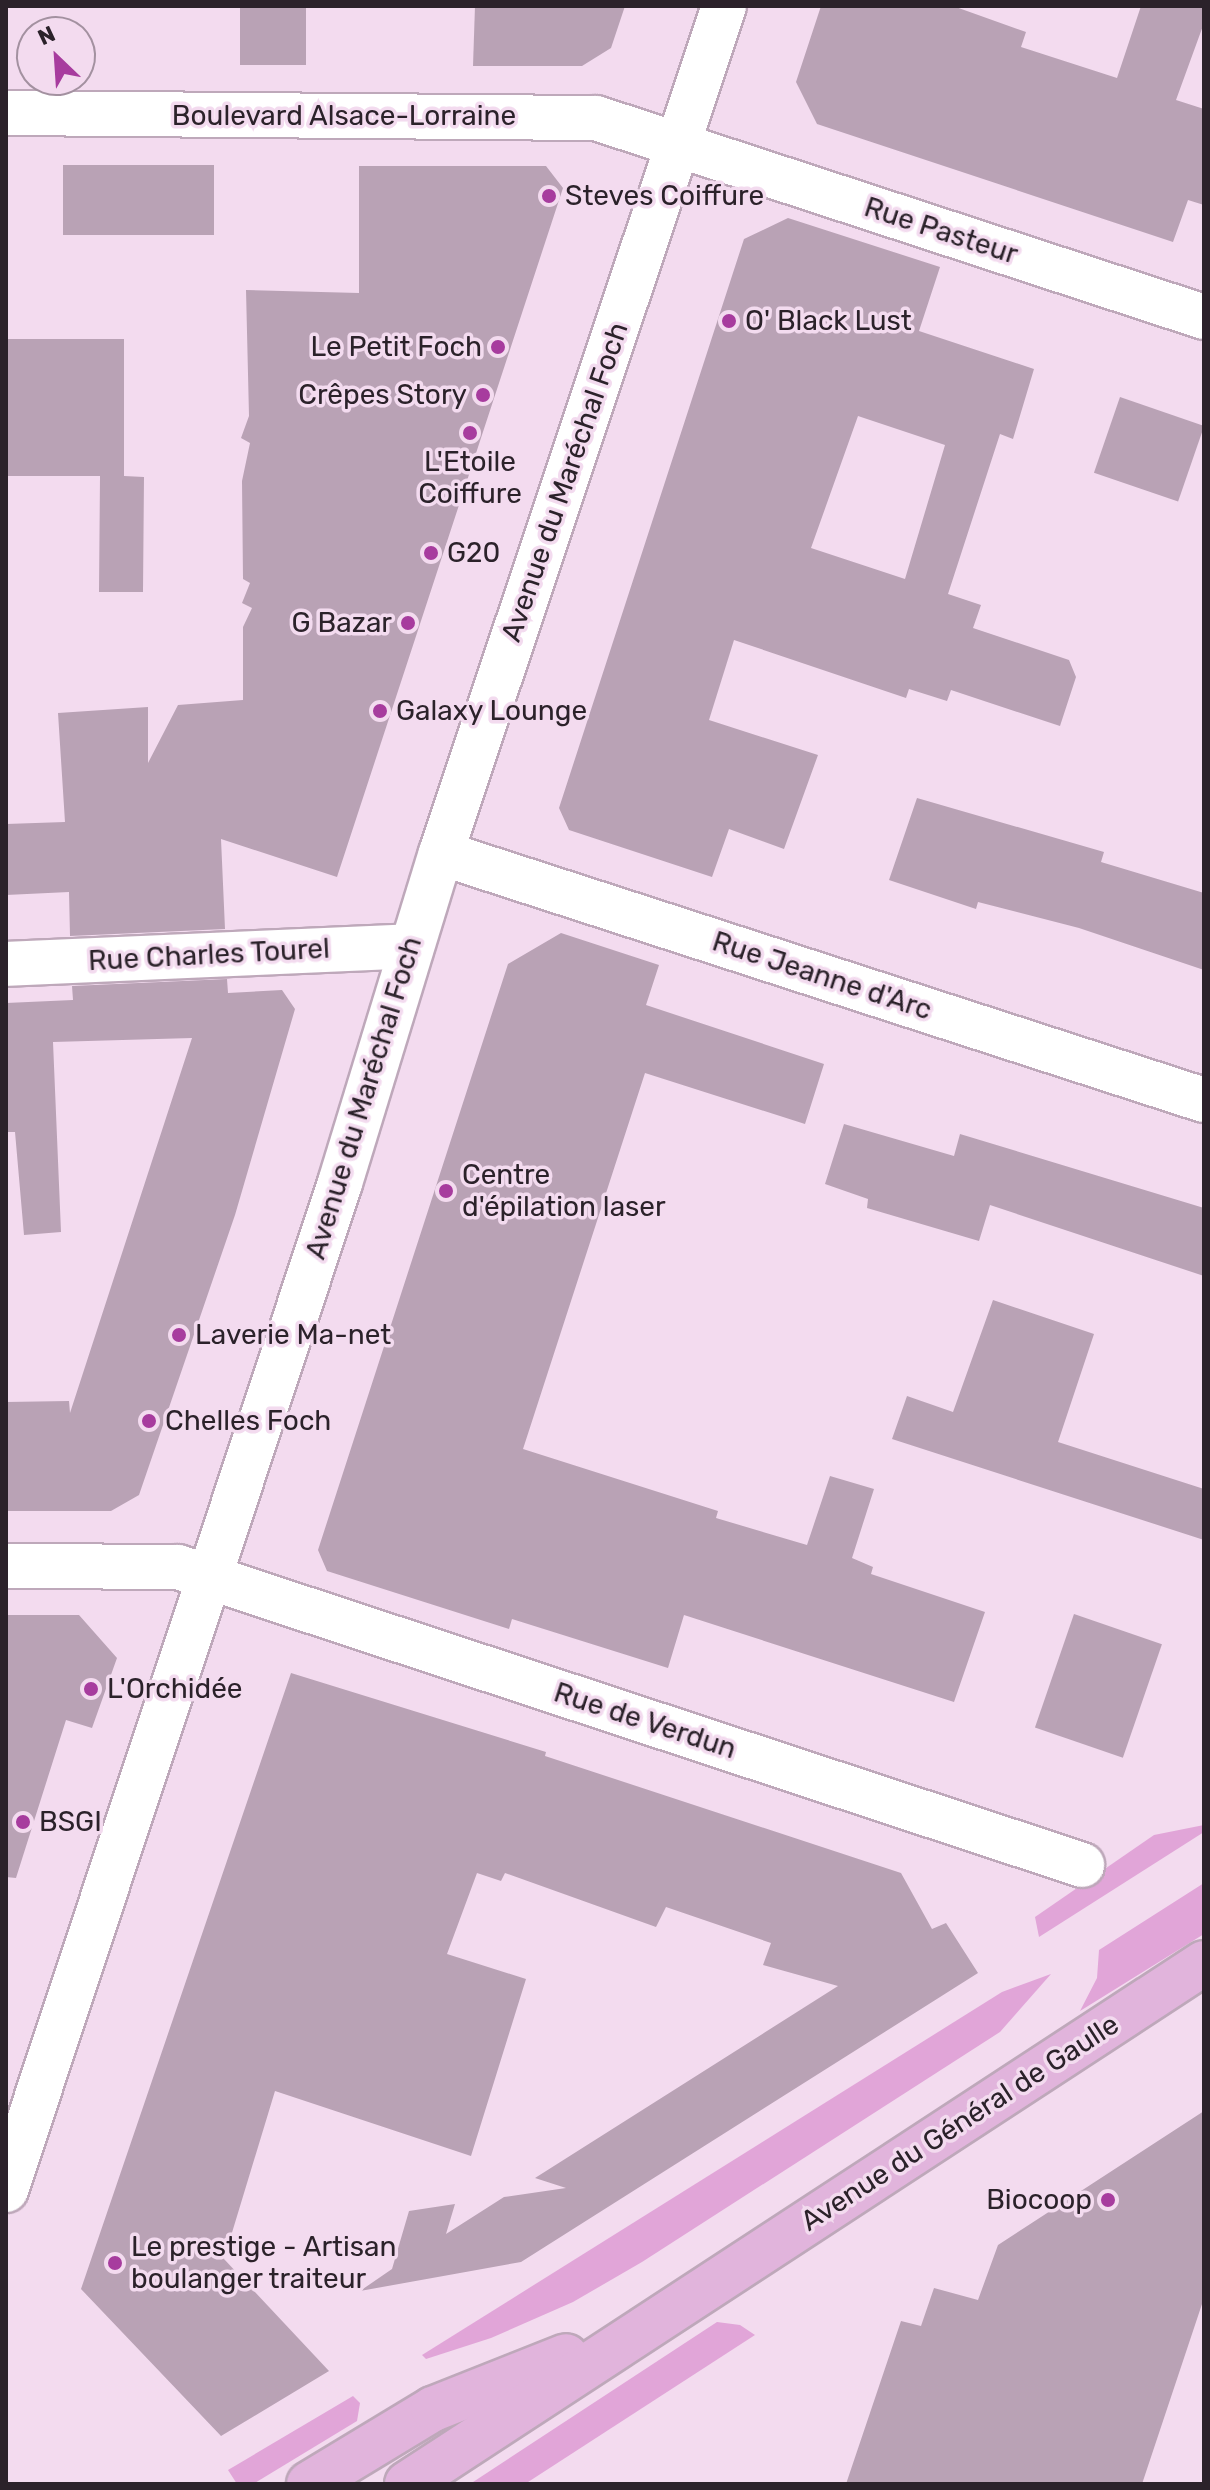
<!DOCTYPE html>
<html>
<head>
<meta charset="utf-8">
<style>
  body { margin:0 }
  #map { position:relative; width:1210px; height:2490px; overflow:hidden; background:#f3dbef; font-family:Rubik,sans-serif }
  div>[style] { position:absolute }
  .green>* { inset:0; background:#e1a5d8 }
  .building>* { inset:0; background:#b9a2b5; transform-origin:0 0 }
  .roads { filter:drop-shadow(2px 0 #bea8ba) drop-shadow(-2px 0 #bea8ba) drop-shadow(0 2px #bea8ba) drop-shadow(0 -2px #bea8ba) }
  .minor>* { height:44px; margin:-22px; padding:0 22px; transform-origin:22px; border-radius:22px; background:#fff }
  .tertiary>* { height:44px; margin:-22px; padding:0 22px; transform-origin:22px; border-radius:22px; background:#fff }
  .primary>* { height:44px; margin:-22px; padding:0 22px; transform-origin:22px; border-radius:22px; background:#e1b4dc }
  .dots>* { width:22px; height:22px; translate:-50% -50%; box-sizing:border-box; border:4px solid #f3dbef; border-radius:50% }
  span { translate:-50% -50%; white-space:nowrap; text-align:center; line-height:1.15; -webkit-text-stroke:7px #f3dbef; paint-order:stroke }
  .street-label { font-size:28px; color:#2b222a }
  .poi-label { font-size:28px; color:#2b222a }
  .left { translate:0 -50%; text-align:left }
  .right { translate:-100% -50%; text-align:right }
  .frame { position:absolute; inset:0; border:8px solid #2b222a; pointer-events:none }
  .north { position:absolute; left:16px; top:16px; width:80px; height:80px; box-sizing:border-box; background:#f3dbef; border:2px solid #a391a0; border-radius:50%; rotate:335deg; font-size:22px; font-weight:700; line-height:32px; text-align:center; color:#2b222a }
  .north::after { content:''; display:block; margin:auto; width:28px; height:36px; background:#a73c9e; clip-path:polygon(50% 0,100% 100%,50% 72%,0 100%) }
</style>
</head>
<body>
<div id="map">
  <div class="green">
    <i style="clip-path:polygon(1204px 1825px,1204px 1832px,1039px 1937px,1035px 1917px,1154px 1835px)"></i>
    <i style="clip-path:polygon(1204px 1883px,1204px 1934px,1080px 2011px,1097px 1978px,1099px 1950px)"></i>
    <i style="clip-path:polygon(1051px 1974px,1000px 2032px,642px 2262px,573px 2302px,491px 2338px,426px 2359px,422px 2355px,1002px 1992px)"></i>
    <i style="clip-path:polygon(717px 2322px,740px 2325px,755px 2335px,525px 2484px,470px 2484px)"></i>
    <i style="clip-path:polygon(353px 2396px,360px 2403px,357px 2421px,253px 2484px,237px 2484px,228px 2470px)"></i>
  </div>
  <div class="building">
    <i style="clip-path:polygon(475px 6px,625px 6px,611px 48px,582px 66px,473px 66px)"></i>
    <i style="clip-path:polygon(821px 6px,953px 6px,1026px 32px,1021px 47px,1117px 78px,1141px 6px,1204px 6px,1204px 23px,1176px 100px,1204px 109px,1204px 205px,1188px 200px,1173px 242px,817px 124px,796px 82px)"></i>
    <i style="left:240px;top:8px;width:66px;height:57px"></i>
    <i style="left:63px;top:165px;width:151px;height:70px"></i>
    <i style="clip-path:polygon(359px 166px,546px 166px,563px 188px,337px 877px,221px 839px,225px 929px,70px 936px,69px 892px,6px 895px,6px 824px,65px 822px,58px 713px,148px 707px,148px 763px,178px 705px,243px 700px,243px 627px,252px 608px,242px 603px,250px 583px,243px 579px,242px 481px,250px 443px,241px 438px,249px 416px,246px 290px,359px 293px)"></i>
    <i style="clip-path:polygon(evenodd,788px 218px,940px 267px,919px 331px,1034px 369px,1013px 439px,1000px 434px,948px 594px,981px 605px,973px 628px,1069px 660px,1076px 677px,1060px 726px,951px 690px,947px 701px,909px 689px,906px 698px,734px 640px,709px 720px,818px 755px,784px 849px,729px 829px,712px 877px,569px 830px,559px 808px,744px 239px,788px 218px,858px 416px,945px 445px,905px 579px,811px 548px,858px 416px)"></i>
    <i style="clip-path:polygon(6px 339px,124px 339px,124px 476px,144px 477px,143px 592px,99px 592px,100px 476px,6px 476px)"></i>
    <i style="left:1120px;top:397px;width:89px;height:80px;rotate:19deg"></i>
    <i style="clip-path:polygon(917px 798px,1104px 852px,1101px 862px,1204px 893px,1204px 970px,1079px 928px,978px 902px,976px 909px,889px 880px)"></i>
    <i style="clip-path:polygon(561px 933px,659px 965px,646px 1005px,824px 1064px,805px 1124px,645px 1073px,523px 1449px,718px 1511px,716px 1518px,807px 1545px,830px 1476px,874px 1489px,852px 1558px,873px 1567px,871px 1574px,985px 1612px,954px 1702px,684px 1615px,668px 1668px,512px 1619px,509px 1629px,327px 1571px,318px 1550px,508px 964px)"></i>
    <i style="clip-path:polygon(227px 979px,228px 993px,282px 990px,295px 1009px,235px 1215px,139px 1495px,111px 1511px,6px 1511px,6px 1402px,69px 1401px,70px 1413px,192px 1038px,53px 1042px,61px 1232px,24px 1235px,15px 1132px,6px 1132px,6px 1003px,73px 1000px,72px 986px)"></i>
    <i style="clip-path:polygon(844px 1124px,954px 1156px,960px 1134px,1204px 1208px,1204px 1276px,990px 1205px,979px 1241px,867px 1208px,868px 1199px,825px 1184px)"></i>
    <i style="clip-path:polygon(993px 1300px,1094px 1334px,1058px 1442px,1204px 1489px,1204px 1540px,892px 1439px,907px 1396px,953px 1412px)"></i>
    <i style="left:1074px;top:1614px;width:93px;height:120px;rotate:19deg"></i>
    <i style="clip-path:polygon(6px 1615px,79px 1615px,117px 1658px,92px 1728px,66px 1720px,16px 1878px,6px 1877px)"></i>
    <i style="clip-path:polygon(291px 1673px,546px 1752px,545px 1756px,901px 1873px,932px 1929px,946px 1923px,978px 1973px,521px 2262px,360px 2291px,392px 2269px,409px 2211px,455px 2204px,446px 2234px,504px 2197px,566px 2188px,535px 2178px,838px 1986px,763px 1965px,771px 1943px,666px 1907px,656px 1927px,505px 1873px,501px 1881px,477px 1873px,447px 1954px,526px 1979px,471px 2156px,275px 2091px,224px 2259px,329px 2371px,221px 2436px,81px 2289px)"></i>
    <i style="clip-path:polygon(1204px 2111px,1204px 2298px,1142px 2484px,846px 2484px,901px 2321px,921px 2326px,934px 2288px,978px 2300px,998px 2245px)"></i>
  </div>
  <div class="roads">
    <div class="minor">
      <i style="left:6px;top:113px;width:590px;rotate:0.49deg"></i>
      <i style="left:596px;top:118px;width:640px;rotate:18.12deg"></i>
      <i style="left:441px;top:853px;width:802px;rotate:17.94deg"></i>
      <i style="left:6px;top:964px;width:406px;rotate:-2.5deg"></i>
      <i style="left:6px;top:1566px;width:172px;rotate:0.3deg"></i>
      <i style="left:178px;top:1567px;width:952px;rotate:18.24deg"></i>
    </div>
    <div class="tertiary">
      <i style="left:6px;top:2190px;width:1061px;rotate:-71.65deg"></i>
      <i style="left:340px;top:1183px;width:345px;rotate:-73deg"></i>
      <i style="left:441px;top:853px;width:893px;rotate:-71.52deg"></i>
    </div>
    <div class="primary">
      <i style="left:309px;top:2484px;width:145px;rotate:-31.2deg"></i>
      <i style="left:433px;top:2409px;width:143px;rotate:-21.7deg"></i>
      <i style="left:407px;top:2484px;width:952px;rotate:-33.17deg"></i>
    </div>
  </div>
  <div class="dots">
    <i style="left:549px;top:196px;background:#a73c9e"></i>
    <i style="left:729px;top:321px;background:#a73c9e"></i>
    <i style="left:498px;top:347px;background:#a73c9e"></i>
    <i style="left:483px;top:395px;background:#a73c9e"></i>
    <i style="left:470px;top:433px;background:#a73c9e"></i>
    <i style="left:431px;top:553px;background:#a73c9e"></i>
    <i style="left:408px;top:623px;background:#a73c9e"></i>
    <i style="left:380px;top:711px;background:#a73c9e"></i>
    <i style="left:446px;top:1191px;background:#a73c9e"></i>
    <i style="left:179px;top:1335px;background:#a73c9e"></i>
    <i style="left:149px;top:1421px;background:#a73c9e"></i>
    <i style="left:91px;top:1689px;background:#a73c9e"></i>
    <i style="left:23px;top:1822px;background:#a73c9e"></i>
    <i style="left:1108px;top:2200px;background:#a73c9e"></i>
    <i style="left:115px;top:2263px;background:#a73c9e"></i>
  </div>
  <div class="street-label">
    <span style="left:344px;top:116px">Boulevard Alsace-Lorraine</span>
    <span style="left:941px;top:231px;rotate:18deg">Rue Pasteur</span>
    <span style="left:565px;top:482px;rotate:-71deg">Avenue du Maréchal Foch</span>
    <span style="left:209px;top:955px;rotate:-3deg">Rue Charles Tourel</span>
    <span style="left:822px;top:976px;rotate:18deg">Rue Jeanne d'Arc</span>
    <span style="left:364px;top:1098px;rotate:-73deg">Avenue du Maréchal Foch</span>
    <span style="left:645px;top:1721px;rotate:18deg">Rue de Verdun</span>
    <span style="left:960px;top:2123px;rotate:-33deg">Avenue du Général de Gaulle</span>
  </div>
  <div class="poi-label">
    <span class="left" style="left:565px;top:196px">Steves Coiffure</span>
    <span class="left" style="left:745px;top:321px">O' Black Lust</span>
    <span class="right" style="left:482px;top:347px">Le Petit Foch</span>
    <span class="right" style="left:467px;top:395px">Crêpes Story</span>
    <span style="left:470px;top:478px">L'Etoile<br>Coiffure</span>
    <span class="left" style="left:447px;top:553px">G20</span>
    <span class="right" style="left:392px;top:623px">G Bazar</span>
    <span class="left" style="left:396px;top:711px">Galaxy Lounge</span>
    <span class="left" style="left:462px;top:1191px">Centre<br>d'épilation laser</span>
    <span class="left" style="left:195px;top:1335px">Laverie Ma-net</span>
    <span class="left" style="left:165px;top:1421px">Chelles Foch</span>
    <span class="left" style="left:107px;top:1689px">L'Orchidée</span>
    <span class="left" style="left:39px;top:1822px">BSGI</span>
    <span class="right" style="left:1092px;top:2200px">Biocoop</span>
    <span class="left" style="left:131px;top:2263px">Le prestige - Artisan<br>boulanger traiteur</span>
  </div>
  <div class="frame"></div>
  <div class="north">N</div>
</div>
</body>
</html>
